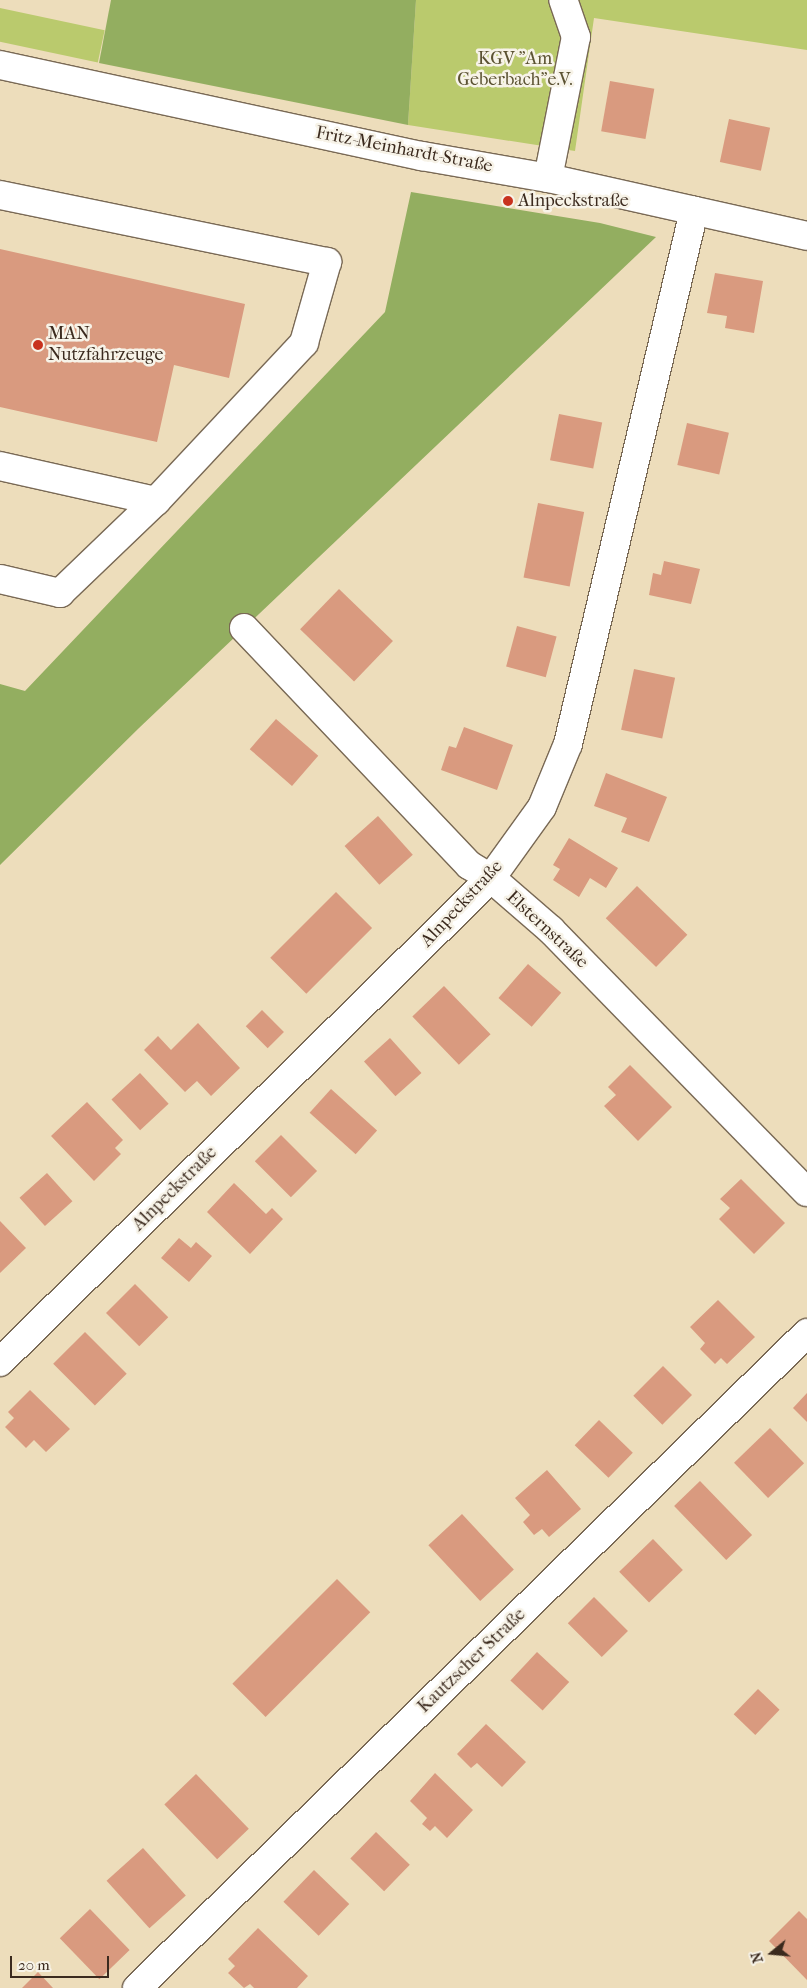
<!DOCTYPE html>
<html>
<head>
<meta charset="utf-8">
<style>
  body { margin:0 }
  #map { position:relative; width:807px; height:1988px; overflow:hidden; background:#edddbb; font-family:"IM FELL French Canon",serif }
  div>[style] { position:absolute }
  .green>* { inset:0; background:#baca6d; transform-origin:0 0 }
  .forest>* { inset:0; background:#93ae60 }
  .building>* { inset:0; background:#d99a7f; transform-origin:0 0 }
  .roads { filter:drop-shadow(1px 0 #796955) drop-shadow(-1px 0 #796955) drop-shadow(0 1px #796955) drop-shadow(0 -1px #796955) }
  .minor>* { height:28px; margin:-14px; padding:0 14px; transform-origin:14px; border-radius:14px; background:#fff }
  .dots>* { width:14px; height:14px; translate:-50% -50%; box-sizing:border-box; border:2px solid #f7f3e8; border-radius:50% }
  span { translate:-50% -50%; white-space:nowrap; text-align:center; line-height:1.15; -webkit-text-stroke:5px #f7f3e8; paint-order:stroke }
  .park-label { font-size:18px; color:#5b5232 }
  .street-label { font-size:18px; color:#3b2a1e }
  .poi-label { font-size:18px; color:#3b2a1e }
  .left { translate:0 -50%; text-align:left }
  .north { position:absolute; left:747px; top:1928px; width:50px; height:50px; -webkit-text-stroke:4px #f7f3e8; paint-order:stroke; rotate:253deg; font-size:14px; font-weight:700; line-height:20px; text-align:center; color:#3b2a1e }
  .north::after { content:''; display:block; margin:auto; width:18px; height:22px; background:#3b2a1e; clip-path:polygon(50% 0,100% 100%,50% 72%,0 100%) }
  .scale { position:absolute; left:10px; top:1956px; width:99px; height:22px; box-sizing:border-box; border:2px solid #3b2a1e; border-top:0; padding-left:6px; font-size:15px; line-height:18px; white-space:nowrap; color:#3b2a1e; -webkit-text-stroke:4px #f7f3e8; paint-order:stroke }
</style>
</head>
<body>
<div id="map">
  <div class="green">
    <i style="clip-path:polygon(416px 0,807px 0,807px 50px,594px 18px,575px 151px,408px 125px)"></i>
    <i style="left:0;top:8px;width:107px;height:33px;rotate:12deg"></i>
  </div>
  <div class="forest">
    <i style="clip-path:polygon(111px 0,416px 0,408px 125px,99px 63px)"></i>
    <i style="clip-path:polygon(411px 192px,600px 223px,656px 237px,139px 728px,0 865px,0 684px,25px 691px,385px 312px)"></i>
  </div>
  <div class="building">
    <i style="left:610px;top:81px;width:45px;height:51px;rotate:10deg"></i>
    <i style="left:729px;top:119px;width:42px;height:44px;rotate:12deg"></i>
    <i style="clip-path:polygon(0 249px,245px 304px,229px 378px,174px 365px,157px 442px,0 407px)"></i>
    <i style="clip-path:polygon(715px 273px,763px 281px,754px 333px,725px 328px,727px 316px,707px 313px)"></i>
    <i style="left:559px;top:414px;width:44px;height:47px;rotate:11deg"></i>
    <i style="left:687px;top:423px;width:43px;height:43px;rotate:13deg"></i>
    <i style="left:538px;top:503px;width:47px;height:76px;rotate:11deg"></i>
    <i style="clip-path:polygon(664px 561px,700px 569px,691px 604px,649px 595px,653px 573px,661px 575px)"></i>
    <i style="left:339px;top:589px;width:75px;height:56px;rotate:44deg"></i>
    <i style="left:517px;top:626px;width:41px;height:42px;rotate:15deg"></i>
    <i style="left:634px;top:669px;width:42px;height:62px;rotate:12deg"></i>
    <i style="left:276px;top:719px;width:56px;height:40px;rotate:41deg"></i>
    <i style="clip-path:polygon(464px 727px,513px 745px,497px 790px,441px 770px,449px 746px,456px 748px)"></i>
    <i style="clip-path:polygon(606px 773px,667px 797px,649px 842px,621px 832px,627px 818px,594px 806px)"></i>
    <i style="left:378px;top:816px;width:52px;height:45px;rotate:48deg"></i>
    <i style="clip-path:polygon(569px 838px,618px 868px,606px 888px,590px 878px,579px 897px,553px 880px,560px 869px,553px 865px)"></i>
    <i style="left:637px;top:886px;width:70px;height:45px;rotate:44deg"></i>
    <i style="left:336px;top:892px;width:51px;height:93px;rotate:45deg"></i>
    <i style="left:528px;top:964px;width:44px;height:45px;rotate:41deg"></i>
    <i style="left:444px;top:986px;width:67px;height:44px;rotate:46deg"></i>
    <i style="left:262px;top:1010px;width:31px;height:23px;rotate:45deg"></i>
    <i style="clip-path:polygon(198px 1023px,240px 1068px,211px 1096px,197px 1081px,185px 1092px,144px 1050px,158px 1036px,171px 1050px)"></i>
    <i style="left:390px;top:1038px;width:47px;height:35px;rotate:48deg"></i>
    <i style="clip-path:polygon(630px 1065px,672px 1107px,638px 1141px,604px 1106px,616px 1095px,608px 1087px)"></i>
    <i style="left:140px;top:1073px;width:42px;height:39px;rotate:47deg"></i>
    <i style="left:331px;top:1089px;width:62px;height:32px;rotate:42deg"></i>
    <i style="clip-path:polygon(87px 1102px,123px 1140px,115px 1148px,121px 1154px,94px 1181px,51px 1136px)"></i>
    <i style="left:281px;top:1135px;width:51px;height:37px;rotate:45deg"></i>
    <i style="left:47px;top:1173px;width:38px;height:37px;rotate:48deg"></i>
    <i style="clip-path:polygon(741px 1179px,785px 1223px,754px 1254px,719px 1219px,730px 1208px,720px 1199px)"></i>
    <i style="clip-path:polygon(234px 1183px,266px 1214px,272px 1208px,283px 1219px,250px 1254px,207px 1212px)"></i>
    <i style="clip-path:polygon(0 1221px,26px 1248px,0 1273px)"></i>
    <i style="clip-path:polygon(179px 1238px,191px 1248px,196px 1242px,212px 1256px,189px 1282px,161px 1258px)"></i>
    <i style="left:135px;top:1284px;width:47px;height:41px;rotate:45deg"></i>
    <i style="clip-path:polygon(718px 1300px,755px 1337px,727px 1364px,721px 1358px,715px 1364px,700px 1349px,705px 1343px,690px 1327px)"></i>
    <i style="left:85px;top:1332px;width:59px;height:45px;rotate:45deg"></i>
    <i style="left:663px;top:1366px;width:41px;height:42px;rotate:45deg"></i>
    <i style="clip-path:polygon(30px 1390px,70px 1429px,46px 1452px,34px 1440px,26px 1448px,5px 1427px,14px 1418px,8px 1412px)"></i>
    <i style="clip-path:polygon(807px 1393px,807px 1422px,793px 1408px)"></i>
    <i style="left:599px;top:1420px;width:47px;height:35px;rotate:44deg"></i>
    <i style="left:770px;top:1428px;width:49px;height:50px;rotate:46deg"></i>
    <i style="clip-path:polygon(547px 1470px,581px 1509px,549px 1537px,542px 1529px,534px 1535px,523px 1522px,530px 1515px,515px 1498px)"></i>
    <i style="left:700px;top:1481px;width:75px;height:36px;rotate:46deg"></i>
    <i style="left:462px;top:1514px;width:76px;height:46px;rotate:47deg"></i>
    <i style="left:653px;top:1539px;width:43px;height:47px;rotate:46deg"></i>
    <i style="left:337px;top:1579px;width:47px;height:148px;rotate:45deg"></i>
    <i style="left:594px;top:1597px;width:48px;height:37px;rotate:45deg"></i>
    <i style="left:537px;top:1652px;width:44px;height:39px;rotate:43deg"></i>
    <i style="left:758px;top:1689px;width:30px;height:35px;rotate:44deg"></i>
    <i style="clip-path:polygon(486px 1724px,526px 1762px,502px 1787px,477px 1763px,471px 1768px,457px 1754px)"></i>
    <i style="clip-path:polygon(435px 1773px,473px 1810px,447px 1838px,435px 1826px,430px 1831px,422px 1824px,427px 1818px,410px 1801px)"></i>
    <i style="left:196px;top:1774px;width:76px;height:44px;rotate:46deg"></i>
    <i style="left:376px;top:1832px;width:47px;height:37px;rotate:44deg"></i>
    <i style="left:143px;top:1848px;width:64px;height:49px;rotate:48deg"></i>
    <i style="left:314px;top:1870px;width:49px;height:44px;rotate:44deg"></i>
    <i style="left:90px;top:1909px;width:57px;height:42px;rotate:46deg"></i>
    <i style="clip-path:polygon(799px 1911px,807px 1919px,807px 1980px,769px 1941px)"></i>
    <i style="clip-path:polygon(258px 1928px,308px 1976px,297px 1988px,254px 1988px,250px 1984px,244px 1988px,228px 1973px,235px 1966px,228px 1959px)"></i>
    <i style="clip-path:polygon(38px 1972px,53px 1988px,22px 1988px)"></i>
  </div>
  <div class="roads">
    <div class="minor">
      <i style="left:0;top:65px;width:432px;rotate:12.2deg"></i>
      <i style="left:422px;top:156px;width:128px;rotate:9.9deg"></i>
      <i style="left:548px;top:178px;width:265px;rotate:12.6deg"></i>
      <i style="left:548px;top:178px;width:144px;rotate:-78.8deg"></i>
      <i style="left:576px;top:37px;width:39px;rotate:-109deg"></i>
      <i style="left:0;top:195px;width:334px;rotate:11.6deg"></i>
      <i style="left:327px;top:262px;width:84px;rotate:105.9deg"></i>
      <i style="left:304px;top:343px;width:216px;rotate:133.1deg"></i>
      <i style="left:156px;top:501px;width:160px;rotate:-167.4deg"></i>
      <i style="left:0;top:579px;width:62px;rotate:13.1deg"></i>
      <i style="left:60px;top:593px;width:133px;rotate:-43.8deg"></i>
      <i style="left:244px;top:628px;width:327px;rotate:46.5deg"></i>
      <i style="left:469px;top:865px;width:26px;rotate:31deg"></i>
      <i style="left:491px;top:878px;width:79px;rotate:40.9deg"></i>
      <i style="left:551px;top:930px;width:366px;rotate:45.7deg"></i>
      <i style="left:0;top:1362px;width:689px;rotate:-44.59deg"></i>
      <i style="left:491px;top:878px;width:87px;rotate:-54.3deg"></i>
      <i style="left:542px;top:807px;width:68px;rotate:-67.6deg"></i>
      <i style="left:568px;top:744px;width:548px;rotate:-76.7deg"></i>
      <i style="left:137px;top:1988px;width:937px;rotate:-44.35deg"></i>
    </div>
  </div>
  <div class="dots">
    <i style="left:508px;top:201px;background:#c8321e"></i>
    <i style="left:38px;top:345px;background:#c8321e"></i>
  </div>
  <div class="park-label">
    <span style="left:515px;top:70px">KGV "Am<br>Geberbach"e.V.</span>
  </div>
  <div class="street-label">
    <span style="left:404px;top:150px;rotate:11deg">Fritz-Meinhardt-Straße</span>
    <span style="left:462px;top:904px;rotate:-47deg">Alnpeckstraße</span>
    <span style="left:547px;top:930px;rotate:43deg">Elsternstraße</span>
    <span style="left:175px;top:1189px;rotate:-45deg">Alnpeckstraße</span>
    <span style="left:472px;top:1661px;rotate:-44deg">Kautzscher Straße</span>
  </div>
  <div class="poi-label">
    <span class="left" style="left:518px;top:201px">Alnpeckstraße</span>
    <span class="left" style="left:48px;top:345px">MAN<br>Nutzfahrzeuge</span>
  </div>
  <div class="north">N</div>
  <div class="scale">20 m</div>
</div>
</body>
</html>
